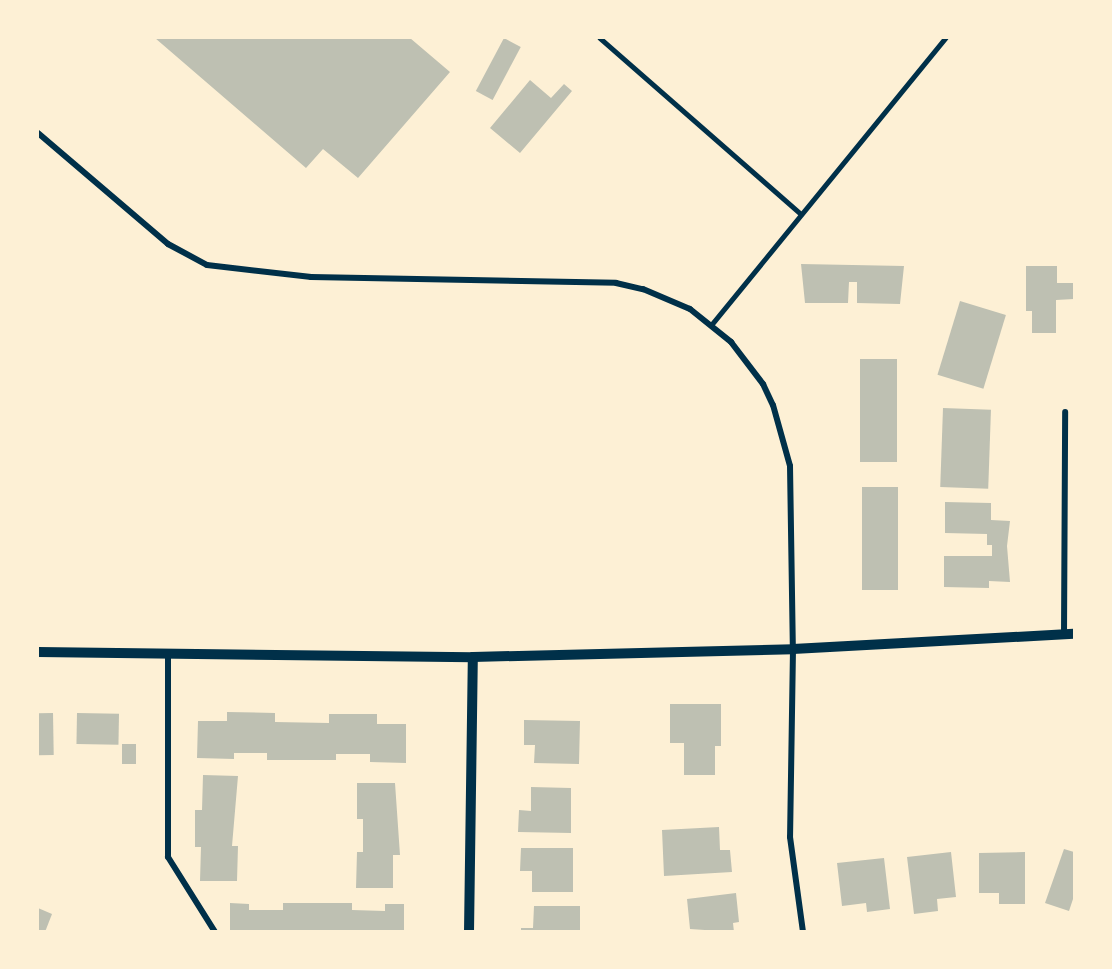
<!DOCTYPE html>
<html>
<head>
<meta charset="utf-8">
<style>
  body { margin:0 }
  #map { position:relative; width:1112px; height:969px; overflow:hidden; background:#fdf0d5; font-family:Barlow,sans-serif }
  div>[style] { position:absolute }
  .building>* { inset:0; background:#bec0b2; transform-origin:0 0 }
  .service>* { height:4.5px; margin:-2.25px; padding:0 2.25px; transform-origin:2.25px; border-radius:2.25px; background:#003049 }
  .minor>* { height:6px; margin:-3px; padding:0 3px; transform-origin:3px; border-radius:3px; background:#003049 }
  .tertiary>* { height:10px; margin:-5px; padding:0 5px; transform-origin:5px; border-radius:5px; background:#003049 }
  span { translate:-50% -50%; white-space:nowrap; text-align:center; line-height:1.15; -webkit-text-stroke:6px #fdf0d5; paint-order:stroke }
  .frame { position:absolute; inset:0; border:39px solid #fdf0d5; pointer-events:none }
</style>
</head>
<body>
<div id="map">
  <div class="building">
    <i style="clip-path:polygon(155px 38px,410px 38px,450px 72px,358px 178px,323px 149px,306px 168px)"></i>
    <i style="left:504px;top:38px;width:19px;height:60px;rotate:28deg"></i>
    <i style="clip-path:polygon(530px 80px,551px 98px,564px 84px,572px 91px,520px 153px,490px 128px)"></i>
    <i style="clip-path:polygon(801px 264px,904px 266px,900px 304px,857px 303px,857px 282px,849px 282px,848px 303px,805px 303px)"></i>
    <i style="clip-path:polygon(1026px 266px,1057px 266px,1057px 283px,1074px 283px,1074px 299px,1056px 300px,1056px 333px,1032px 333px,1032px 311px,1026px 311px)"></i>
    <i style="left:960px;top:301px;width:48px;height:77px;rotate:17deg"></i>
    <i style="left:897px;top:359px;width:103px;height:37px;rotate:90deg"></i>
    <i style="left:943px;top:408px;width:48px;height:79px;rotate:2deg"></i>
    <i style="left:862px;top:487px;width:36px;height:103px"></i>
    <i style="clip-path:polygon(945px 502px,991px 503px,991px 520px,1010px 521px,1007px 546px,1010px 582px,989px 581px,989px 588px,944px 587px,944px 556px,992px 556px,992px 545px,987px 545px,987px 534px,945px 533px)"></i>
    <i style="clip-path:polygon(670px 704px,721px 704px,721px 746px,715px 746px,715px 775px,684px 775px,684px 743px,670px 743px)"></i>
    <i style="clip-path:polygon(227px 712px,275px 713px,275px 722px,329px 723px,329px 714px,377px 714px,377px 724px,406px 724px,406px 763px,370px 762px,370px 754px,336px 754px,336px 760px,267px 760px,267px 753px,234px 753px,234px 759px,197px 758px,198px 721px,227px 721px)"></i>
    <i style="left:53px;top:713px;width:42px;height:15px;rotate:89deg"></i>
    <i style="left:77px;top:713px;width:42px;height:31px;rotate:1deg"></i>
    <i style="clip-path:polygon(524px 720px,580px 721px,579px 764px,534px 763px,535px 745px,524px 745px)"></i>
    <i style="left:122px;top:744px;width:14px;height:20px"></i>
    <i style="clip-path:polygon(203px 775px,238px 776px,232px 846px,238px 846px,237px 881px,200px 881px,201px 847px,195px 847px,195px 810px,202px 810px)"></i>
    <i style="clip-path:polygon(357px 783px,395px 783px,400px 855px,393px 855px,393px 888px,356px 888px,357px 852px,363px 852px,363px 819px,357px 819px)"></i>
    <i style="clip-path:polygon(531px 787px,571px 788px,571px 833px,518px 832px,519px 810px,531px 811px)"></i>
    <i style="clip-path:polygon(719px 827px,720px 850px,730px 850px,732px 872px,664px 876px,662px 830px)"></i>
    <i style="clip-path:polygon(521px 848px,573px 848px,573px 892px,532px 892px,532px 871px,520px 871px)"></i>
    <i style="clip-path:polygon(1064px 849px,1074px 852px,1074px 896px,1069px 911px,1045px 903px)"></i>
    <i style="clip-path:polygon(951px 852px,956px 897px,937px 899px,938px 911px,914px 914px,907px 857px)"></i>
    <i style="clip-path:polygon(1025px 852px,1025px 904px,999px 904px,999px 893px,979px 893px,979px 853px)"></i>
    <i style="clip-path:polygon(884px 858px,890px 909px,867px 912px,866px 903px,842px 906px,837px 863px)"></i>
    <i style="clip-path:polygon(736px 893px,739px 922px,733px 923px,734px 932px,690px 929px,687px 899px)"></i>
    <i style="clip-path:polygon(230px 903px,249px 904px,249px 910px,283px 910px,283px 903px,352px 903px,352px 910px,385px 911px,385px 904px,404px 904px,404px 932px,230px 932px)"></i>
    <i style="clip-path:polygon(534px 906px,580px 906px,580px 932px,521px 932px,521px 928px,533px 928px)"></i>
    <i style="clip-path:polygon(38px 908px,52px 914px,45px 932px,38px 932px)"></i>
  </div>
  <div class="service">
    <i style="left:600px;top:38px;width:267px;rotate:41.2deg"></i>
    <i style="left:712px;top:324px;width:369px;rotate:-50.8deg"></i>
  </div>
  <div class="minor">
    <i style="left:38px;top:133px;width:171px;rotate:40.5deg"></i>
    <i style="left:168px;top:244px;width:44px;rotate:28.3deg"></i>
    <i style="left:207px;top:265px;width:105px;rotate:6.6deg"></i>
    <i style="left:311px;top:277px;width:305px;rotate:1.1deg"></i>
    <i style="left:616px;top:283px;width:28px;rotate:13deg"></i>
    <i style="left:643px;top:289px;width:51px;rotate:23.1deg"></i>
    <i style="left:690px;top:309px;width:53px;rotate:38.8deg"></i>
    <i style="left:731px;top:342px;width:53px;rotate:52.7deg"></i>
    <i style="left:763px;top:384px;width:23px;rotate:65deg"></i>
    <i style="left:773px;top:405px;width:63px;rotate:74.4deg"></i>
    <i style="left:790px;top:466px;width:183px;rotate:89.1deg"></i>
    <i style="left:793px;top:649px;width:188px;rotate:90.9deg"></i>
    <i style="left:790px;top:837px;width:96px;rotate:82.2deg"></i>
    <i style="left:1064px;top:634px;width:222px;rotate:-89.7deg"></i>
    <i style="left:168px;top:653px;width:204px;rotate:90deg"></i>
    <i style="left:168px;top:857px;width:89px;rotate:57.9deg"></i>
  </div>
  <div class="tertiary">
    <i style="left:38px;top:652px;width:435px;rotate:0.7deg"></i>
    <i style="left:473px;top:657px;width:320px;rotate:-1.4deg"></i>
    <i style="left:793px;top:649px;width:281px;rotate:-3.1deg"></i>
    <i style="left:469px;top:932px;width:275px;rotate:-89.2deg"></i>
  </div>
  <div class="frame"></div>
</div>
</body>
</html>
